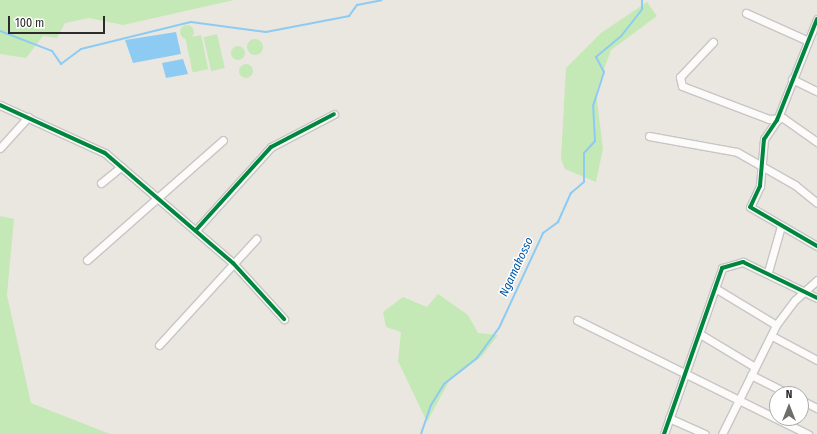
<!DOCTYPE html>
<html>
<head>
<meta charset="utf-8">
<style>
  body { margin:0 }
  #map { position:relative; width:817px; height:434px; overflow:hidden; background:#eae7e0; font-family:"Fira Sans Condensed",sans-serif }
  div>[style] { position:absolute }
  .green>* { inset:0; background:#c4e9b6; transform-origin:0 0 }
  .round { border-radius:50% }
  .water>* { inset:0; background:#8dcbf2 }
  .stream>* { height:2px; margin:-1px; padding:0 1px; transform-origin:1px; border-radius:1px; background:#8dcbf2 }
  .roads { filter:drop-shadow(1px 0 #c7c6c6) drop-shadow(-1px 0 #c7c6c6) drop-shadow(0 1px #c7c6c6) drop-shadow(0 -1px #c7c6c6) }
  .minor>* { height:7px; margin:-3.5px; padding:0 3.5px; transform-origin:3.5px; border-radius:3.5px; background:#fcfbfa }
  .cycleway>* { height:4px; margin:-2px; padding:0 2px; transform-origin:2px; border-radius:2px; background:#00873e }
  span { translate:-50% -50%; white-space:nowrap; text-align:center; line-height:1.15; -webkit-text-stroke:3px #fff; paint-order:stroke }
  .water-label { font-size:12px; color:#015aa9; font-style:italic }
  .north { position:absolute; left:769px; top:386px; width:40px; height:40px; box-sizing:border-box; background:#fff; border:1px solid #aaa; border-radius:50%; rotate:0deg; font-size:11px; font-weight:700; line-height:16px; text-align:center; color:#2b2b2b }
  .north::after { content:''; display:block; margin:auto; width:14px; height:18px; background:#6e6d6a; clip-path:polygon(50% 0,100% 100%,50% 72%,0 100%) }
  .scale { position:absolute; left:8px; top:16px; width:97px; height:18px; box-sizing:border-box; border:2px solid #2b2b2b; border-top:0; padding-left:5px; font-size:12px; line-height:14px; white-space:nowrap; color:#2b2b2b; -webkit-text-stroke:3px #fff; paint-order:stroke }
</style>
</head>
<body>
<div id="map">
  <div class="green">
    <i style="clip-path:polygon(0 0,234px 0,123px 25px,89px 18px,65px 23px,57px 38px,43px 36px,26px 58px,0 54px)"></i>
    <i style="clip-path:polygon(647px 2px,657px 16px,611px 50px,596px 92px,603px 149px,596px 182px,565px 169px,561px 159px,566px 68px,601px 33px)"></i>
    <i class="round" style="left:180px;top:25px;width:14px;height:14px"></i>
    <i style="left:217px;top:34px;width:35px;height:14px;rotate:77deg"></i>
    <i style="left:201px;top:35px;width:35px;height:16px;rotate:78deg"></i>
    <i class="round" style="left:247px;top:39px;width:16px;height:16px"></i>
    <i class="round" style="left:231px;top:46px;width:14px;height:14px"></i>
    <i class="round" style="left:239px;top:64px;width:14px;height:14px"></i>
    <i style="clip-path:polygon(0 216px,14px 219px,7px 295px,31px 403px,110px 434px,0 434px)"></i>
    <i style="clip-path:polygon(438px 294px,468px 315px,478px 333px,498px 335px,482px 356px,449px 381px,427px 422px,398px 361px,401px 332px,386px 327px,383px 312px,403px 297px,427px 307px)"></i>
  </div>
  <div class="water">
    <i style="clip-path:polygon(176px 32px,181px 54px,133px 63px,125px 40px)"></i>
    <i style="clip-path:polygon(183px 59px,188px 74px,166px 78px,162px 63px)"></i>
  </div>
  <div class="stream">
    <i style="left:0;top:31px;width:56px;rotate:21deg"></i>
    <i style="left:52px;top:51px;width:16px;rotate:55deg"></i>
    <i style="left:61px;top:64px;width:25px;rotate:-37deg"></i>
    <i style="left:81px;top:49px;width:113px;rotate:-13.8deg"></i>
    <i style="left:191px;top:22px;width:76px;rotate:7.6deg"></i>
    <i style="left:266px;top:32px;width:85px;rotate:-10.9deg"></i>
    <i style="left:349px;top:16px;width:14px;rotate:-54deg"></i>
    <i style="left:357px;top:5px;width:25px;rotate:-11deg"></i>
    <i style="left:421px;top:434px;width:31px;rotate:-71deg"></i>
    <i style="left:431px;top:405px;width:25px;rotate:-58deg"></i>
    <i style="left:444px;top:384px;width:42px;rotate:-38.2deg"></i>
    <i style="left:477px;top:358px;width:37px;rotate:-54deg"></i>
    <i style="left:499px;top:328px;width:105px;rotate:-65.1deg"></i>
    <i style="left:543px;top:233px;width:19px;rotate:-36deg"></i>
    <i style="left:558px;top:222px;width:32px;rotate:-66deg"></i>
    <i style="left:571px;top:193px;width:17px;rotate:-40deg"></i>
    <i style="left:584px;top:182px;width:29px;rotate:-90deg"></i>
    <i style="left:584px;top:153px;width:16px;rotate:-47deg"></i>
    <i style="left:595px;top:141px;width:35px;rotate:-93deg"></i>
    <i style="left:593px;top:106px;width:36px;rotate:-72deg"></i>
    <i style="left:604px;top:72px;width:17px;rotate:-118deg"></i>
    <i style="left:596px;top:57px;width:34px;rotate:-40deg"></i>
    <i style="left:622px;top:35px;width:33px;rotate:-52deg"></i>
    <i style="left:642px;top:9px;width:9px;rotate:-90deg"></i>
  </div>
  <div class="roads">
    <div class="minor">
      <i style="left:746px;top:13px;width:66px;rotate:24.2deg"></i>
      <i style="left:817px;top:19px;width:109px;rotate:111.6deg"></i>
      <i style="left:777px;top:120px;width:23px;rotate:124deg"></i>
      <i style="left:764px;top:139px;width:47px;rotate:94.9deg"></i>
      <i style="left:760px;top:186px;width:23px;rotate:115deg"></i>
      <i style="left:750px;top:207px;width:78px;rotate:30.2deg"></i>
      <i style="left:713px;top:42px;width:48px;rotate:133.3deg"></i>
      <i style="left:680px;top:77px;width:9px;rotate:77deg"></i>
      <i style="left:682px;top:86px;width:93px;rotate:20.8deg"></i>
      <i style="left:769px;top:119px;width:14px;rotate:-4deg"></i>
      <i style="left:783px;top:118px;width:42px;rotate:35.2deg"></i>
      <i style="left:792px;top:79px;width:28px;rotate:26deg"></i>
      <i style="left:0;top:105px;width:115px;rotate:24.6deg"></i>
      <i style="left:105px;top:153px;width:169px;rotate:40.7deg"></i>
      <i style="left:233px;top:263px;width:76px;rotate:47.7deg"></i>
      <i style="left:649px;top:136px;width:89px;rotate:10.3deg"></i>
      <i style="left:737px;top:152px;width:67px;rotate:29.6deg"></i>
      <i style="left:795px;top:185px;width:28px;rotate:39deg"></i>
      <i style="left:0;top:148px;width:42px;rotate:-47.9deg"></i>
      <i style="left:101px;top:183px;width:26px;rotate:-39deg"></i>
      <i style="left:196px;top:230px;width:112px;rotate:-47.9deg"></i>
      <i style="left:271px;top:147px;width:71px;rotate:-27.6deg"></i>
      <i style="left:87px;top:260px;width:181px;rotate:-41.4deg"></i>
      <i style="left:768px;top:272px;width:48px;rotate:-74.2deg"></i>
      <i style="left:715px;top:288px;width:71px;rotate:31.2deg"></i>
      <i style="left:577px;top:320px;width:258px;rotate:26.3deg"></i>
      <i style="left:700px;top:334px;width:64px;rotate:31deg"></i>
      <i style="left:772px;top:336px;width:51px;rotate:28.1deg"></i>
      <i style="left:159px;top:345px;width:144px;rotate:-47.5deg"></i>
      <i style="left:751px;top:375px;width:42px;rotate:26.6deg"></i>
      <i style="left:801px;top:400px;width:18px;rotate:27deg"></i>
      <i style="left:669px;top:418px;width:39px;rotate:24deg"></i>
      <i style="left:664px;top:434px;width:176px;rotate:-70.7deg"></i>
      <i style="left:722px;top:268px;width:22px;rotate:-16deg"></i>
      <i style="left:743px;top:262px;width:82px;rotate:25.9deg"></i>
      <i style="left:722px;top:434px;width:122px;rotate:-63.6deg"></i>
      <i style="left:776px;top:325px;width:31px;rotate:-53deg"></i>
      <i style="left:795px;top:300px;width:30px;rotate:-42deg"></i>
    </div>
  </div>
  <div class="cycleway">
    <i style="left:817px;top:19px;width:109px;rotate:111.6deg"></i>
    <i style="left:777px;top:120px;width:23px;rotate:124deg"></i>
    <i style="left:764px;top:139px;width:47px;rotate:94.9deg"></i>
    <i style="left:760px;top:186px;width:23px;rotate:115deg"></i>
    <i style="left:750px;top:207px;width:78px;rotate:30.2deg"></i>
    <i style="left:0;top:105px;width:115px;rotate:24.6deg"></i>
    <i style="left:105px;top:153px;width:169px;rotate:40.7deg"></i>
    <i style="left:233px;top:263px;width:76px;rotate:47.7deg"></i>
    <i style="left:196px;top:230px;width:112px;rotate:-47.9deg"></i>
    <i style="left:271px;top:147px;width:71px;rotate:-27.6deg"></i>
    <i style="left:664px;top:434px;width:176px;rotate:-70.7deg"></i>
    <i style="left:722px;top:268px;width:22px;rotate:-16deg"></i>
    <i style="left:743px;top:262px;width:82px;rotate:25.9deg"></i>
  </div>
  <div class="water-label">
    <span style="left:517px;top:267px;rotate:-65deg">Ngamakosso</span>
  </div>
  <div class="north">N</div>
  <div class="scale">100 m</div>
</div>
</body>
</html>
